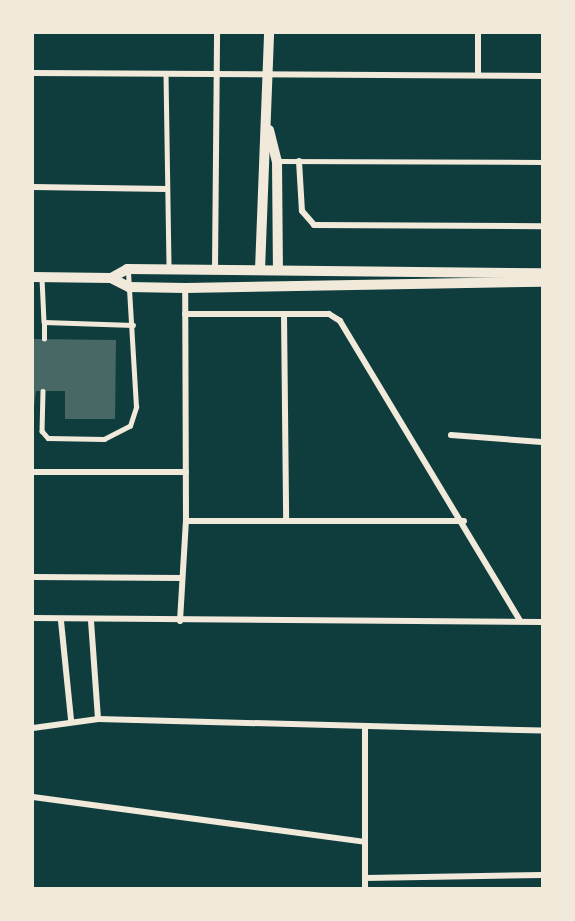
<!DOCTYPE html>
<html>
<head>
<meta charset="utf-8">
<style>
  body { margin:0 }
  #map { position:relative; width:575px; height:921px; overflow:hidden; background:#0f3d3e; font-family:Cabin,sans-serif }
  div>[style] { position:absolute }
  .building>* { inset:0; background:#486865 }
  .service>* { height:4.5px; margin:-2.25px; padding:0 2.25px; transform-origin:2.25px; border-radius:2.25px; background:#f1e9da }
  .minor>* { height:6px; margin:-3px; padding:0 3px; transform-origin:3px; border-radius:3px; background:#f1e9da }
  .tertiary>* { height:10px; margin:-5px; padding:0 5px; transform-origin:5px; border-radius:5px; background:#f1e9da }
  span { translate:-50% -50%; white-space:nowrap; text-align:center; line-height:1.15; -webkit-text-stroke:4.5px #f1e9da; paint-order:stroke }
  .frame { position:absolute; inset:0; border:34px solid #f1e9da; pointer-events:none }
</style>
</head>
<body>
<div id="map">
  <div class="building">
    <i style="clip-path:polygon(33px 339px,116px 340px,115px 419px,65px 419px,65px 391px,36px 391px,33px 415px)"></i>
  </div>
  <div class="service">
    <i style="left:166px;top:74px;width:195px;rotate:89.1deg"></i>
    <i style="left:277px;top:161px;width:265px;rotate:0.2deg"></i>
    <i style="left:42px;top:278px;width:44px;rotate:87.4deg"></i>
    <i style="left:44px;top:322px;width:89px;rotate:1.9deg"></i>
    <i style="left:44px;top:339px;width:17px;rotate:-90deg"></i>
    <i style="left:43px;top:391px;width:40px;rotate:91.4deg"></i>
    <i style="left:42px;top:431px;width:9px;rotate:49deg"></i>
    <i style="left:48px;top:438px;width:56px;rotate:1deg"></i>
    <i style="left:104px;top:439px;width:29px;rotate:-27deg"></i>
    <i style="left:130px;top:426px;width:20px;rotate:-72deg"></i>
    <i style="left:136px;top:407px;width:136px;rotate:-93.4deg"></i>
  </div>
  <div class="minor">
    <i style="left:33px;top:73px;width:509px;rotate:0.34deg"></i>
    <i style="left:478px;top:74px;width:41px;rotate:-90deg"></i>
    <i style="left:299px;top:161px;width:50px;rotate:86.6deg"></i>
    <i style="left:302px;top:211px;width:18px;rotate:49deg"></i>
    <i style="left:314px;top:225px;width:228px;rotate:0.3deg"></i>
    <i style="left:33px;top:187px;width:134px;rotate:0.9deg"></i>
    <i style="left:215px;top:269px;width:236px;rotate:-89.5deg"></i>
    <i style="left:185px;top:314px;width:144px"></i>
    <i style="left:329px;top:314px;width:13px;rotate:32deg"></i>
    <i style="left:340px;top:321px;width:350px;rotate:59deg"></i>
    <i style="left:284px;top:314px;width:207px;rotate:89.4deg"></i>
    <i style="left:451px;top:435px;width:91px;rotate:4.4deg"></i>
    <i style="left:33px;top:472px;width:153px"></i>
    <i style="left:186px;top:521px;width:278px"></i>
    <i style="left:33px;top:577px;width:149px;rotate:0.4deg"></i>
    <i style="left:33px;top:618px;width:509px;rotate:0.45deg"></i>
    <i style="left:61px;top:621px;width:99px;rotate:84.2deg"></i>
    <i style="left:91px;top:621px;width:98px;rotate:85.9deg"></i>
    <i style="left:180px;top:621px;width:100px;rotate:-86.6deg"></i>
    <i style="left:186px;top:521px;width:233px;rotate:-90.2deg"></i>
    <i style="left:33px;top:728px;width:66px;rotate:-7.9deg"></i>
    <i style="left:98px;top:719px;width:444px;rotate:1.5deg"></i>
    <i style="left:33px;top:797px;width:335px;rotate:7.7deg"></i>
    <i style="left:365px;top:878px;width:177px;rotate:-1deg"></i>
    <i style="left:365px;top:888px;width:161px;rotate:-90deg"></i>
  </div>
  <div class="tertiary">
    <i style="left:269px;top:130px;width:32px;rotate:76deg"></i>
    <i style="left:277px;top:161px;width:108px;rotate:89.5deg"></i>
    <i style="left:260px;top:270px;width:237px;rotate:-87.8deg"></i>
    <i style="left:33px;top:277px;width:78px;rotate:0.7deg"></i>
    <i style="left:111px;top:278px;width:18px;rotate:-29deg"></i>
    <i style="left:127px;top:269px;width:415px;rotate:0.6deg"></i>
    <i style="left:111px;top:278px;width:20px;rotate:27deg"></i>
    <i style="left:129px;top:287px;width:56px;rotate:1deg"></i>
    <i style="left:185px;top:288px;width:357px;rotate:-1deg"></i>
  </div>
  <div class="frame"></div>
</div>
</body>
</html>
